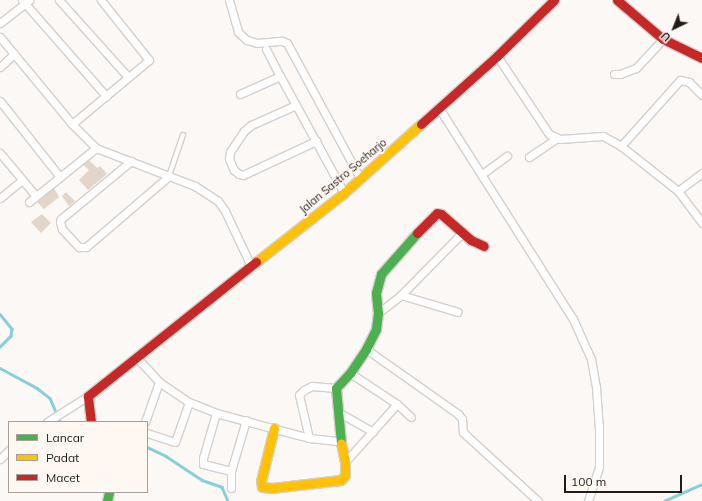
<!DOCTYPE html>
<html>
<head>
<meta charset="utf-8">
<style>
  body { margin:0 }
  #map { position:relative; width:702px; height:501px; overflow:hidden; background:#fcf8f5; font-family:Mulish,sans-serif }
  div>[style] { position:absolute }
  .stream>* { height:2.5px; margin:-1.25px; padding:0 1.25px; transform-origin:1.25px; border-radius:1.25px; background:#89cfda }
  .building>* { inset:0; background:#e3d5ca }
  .roads { filter:drop-shadow(1px 0 #d5d0cc) drop-shadow(-1px 0 #d5d0cc) drop-shadow(0 1px #d5d0cc) drop-shadow(0 -1px #d5d0cc) }
  .lane>* { height:3.5px; margin:-1.75px; padding:0 1.75px; transform-origin:1.75px; border-radius:1.75px; background:#fffefe }
  .street>* { height:7px; margin:-3.5px; padding:0 3.5px; transform-origin:3.5px; border-radius:3.5px; background:#fffefe }
  .fast>* { height:9px; margin:-4.5px; padding:0 4.5px; transform-origin:4.5px; border-radius:4.5px; background:#4caf50 }
  .slow>* { height:9px; margin:-4.5px; padding:0 4.5px; transform-origin:4.5px; border-radius:4.5px; background:#ffc107 }
  .jam>* { height:9px; margin:-4.5px; padding:0 4.5px; transform-origin:4.5px; border-radius:4.5px; background:#c62828 }
  span { translate:-50% -50%; white-space:nowrap; text-align:center; line-height:1.15; -webkit-text-stroke:4px #fff7f2; paint-order:stroke }
  .street-label { font-size:11px; color:#221b16 }
  .legend { position:absolute; left:8px; top:421px; width:140px; height:72px; box-sizing:border-box; background:#fff7f2; border:1px solid #a79f9a; margin:0; padding:5px 7px; list-style:none; font-size:12px; color:#221b16 }
  .legend li { display:flex; align-items:center; gap:8px; height:20px }
  .legend b { width:20px; border:1px solid #a79f9a }
  .north { position:absolute; left:654px; top:8px; width:40px; height:40px; -webkit-text-stroke:3px #fff7f2; paint-order:stroke; rotate:223deg; font-size:11px; font-weight:700; line-height:16px; text-align:center; color:#221b16 }
  .north::after { content:''; display:block; margin:auto; width:14px; height:18px; background:#221b16; clip-path:polygon(50% 0,100% 100%,50% 72%,0 100%) }
  .scale { position:absolute; left:564px; top:475px; width:118px; height:18px; box-sizing:border-box; border:2px solid #221b16; border-top:0; padding-left:5px; font-size:12px; line-height:14px; white-space:nowrap; color:#221b16; -webkit-text-stroke:3px #fff7f2; paint-order:stroke }
</style>
</head>
<body>
<div id="map">
  <div class="stream">
    <i style="left:0;top:314px;width:19px;rotate:51deg"></i>
    <i style="left:12px;top:329px;width:7px;rotate:98deg"></i>
    <i style="left:11px;top:336px;width:16px;rotate:135deg"></i>
    <i style="left:0;top:368px;width:42px;rotate:28.4deg"></i>
    <i style="left:37px;top:388px;width:16px;rotate:38deg"></i>
    <i style="left:50px;top:398px;width:26px;rotate:67deg"></i>
    <i style="left:147px;top:447px;width:21px;rotate:25deg"></i>
    <i style="left:166px;top:456px;width:43px;rotate:33.7deg"></i>
    <i style="left:202px;top:480px;width:21px;rotate:19deg"></i>
    <i style="left:222px;top:487px;width:15px;rotate:67deg"></i>
    <i style="left:664px;top:501px;width:42px;rotate:-24.1deg"></i>
  </div>
  <div class="building">
    <i style="clip-path:polygon(89px 160px,97px 168px,100px 166px,107px 174px,88px 190px,79px 180px,89px 170px,83px 165px)"></i>
    <i style="clip-path:polygon(54px 188px,59px 197px,44px 209px,37px 202px)"></i>
    <i style="clip-path:polygon(66px 192px,75px 201px,69px 206px,62px 196px)"></i>
    <i style="clip-path:polygon(42px 214px,51px 223px,41px 233px,31px 222px)"></i>
  </div>
  <div class="roads">
    <div class="lane">
      <i style="left:169px;top:176px;width:43px;rotate:-71.1deg"></i>
    </div>
    <div class="street">
      <i style="left:22px;top:0;width:128px;rotate:48.8deg"></i>
      <i style="left:59px;top:0;width:103px;rotate:48.1deg"></i>
      <i style="left:229px;top:0;width:33px;rotate:74deg"></i>
      <i style="left:238px;top:32px;width:12px;rotate:42deg"></i>
      <i style="left:247px;top:40px;width:10px;rotate:17deg"></i>
      <i style="left:257px;top:43px;width:25px;rotate:-5deg"></i>
      <i style="left:282px;top:41px;width:5px;rotate:22deg"></i>
      <i style="left:287px;top:43px;width:153px;rotate:61.6deg"></i>
      <i style="left:0;top:23px;width:37px;rotate:-38deg"></i>
      <i style="left:0;top:37px;width:113px;rotate:50.4deg"></i>
      <i style="left:72px;top:124px;width:34px;rotate:45deg"></i>
      <i style="left:96px;top:148px;width:106px;rotate:21deg"></i>
      <i style="left:195px;top:186px;width:27px;rotate:33deg"></i>
      <i style="left:218px;top:201px;width:12px;rotate:55deg"></i>
      <i style="left:225px;top:211px;width:61px;rotate:64.7deg"></i>
      <i style="left:266px;top:49px;width:30px;rotate:63deg"></i>
      <i style="left:497px;top:56px;width:94px;rotate:56.3deg"></i>
      <i style="left:549px;top:134px;width:12px;rotate:24deg"></i>
      <i style="left:560px;top:139px;width:43px;rotate:-4deg"></i>
      <i style="left:603px;top:136px;width:21px;rotate:29deg"></i>
      <i style="left:0;top:67px;width:19px;rotate:-43deg"></i>
      <i style="left:614px;top:74px;width:6px"></i>
      <i style="left:620px;top:74px;width:17px;rotate:-21deg"></i>
      <i style="left:636px;top:68px;width:40px;rotate:-47deg"></i>
      <i style="left:240px;top:94px;width:44px;rotate:-24.2deg"></i>
      <i style="left:280px;top:76px;width:133px;rotate:61.3deg"></i>
      <i style="left:702px;top:95px;width:18px;rotate:-135deg"></i>
      <i style="left:689px;top:82px;width:9px;rotate:-167deg"></i>
      <i style="left:680px;top:80px;width:89px;rotate:131.8deg"></i>
      <i style="left:621px;top:146px;width:73px;rotate:38.3deg"></i>
      <i style="left:678px;top:191px;width:40px;rotate:53deg"></i>
      <i style="left:0;top:101px;width:97px;rotate:51.7deg"></i>
      <i style="left:296px;top:105px;width:49px;rotate:156deg"></i>
      <i style="left:251px;top:125px;width:9px;rotate:139deg"></i>
      <i style="left:244px;top:131px;width:25px;rotate:124deg"></i>
      <i style="left:230px;top:152px;width:7px;rotate:98deg"></i>
      <i style="left:229px;top:159px;width:12px;rotate:66deg"></i>
      <i style="left:234px;top:170px;width:6px;rotate:39deg"></i>
      <i style="left:239px;top:174px;width:4px;rotate:14deg"></i>
      <i style="left:243px;top:175px;width:81px;rotate:-25deg"></i>
      <i style="left:439px;top:108px;width:250px;rotate:57.6deg"></i>
      <i style="left:573px;top:319px;width:44px;rotate:65.8deg"></i>
      <i style="left:591px;top:359px;width:28px;rotate:80deg"></i>
      <i style="left:596px;top:387px;width:39px;rotate:86deg"></i>
      <i style="left:599px;top:426px;width:41px;rotate:90deg"></i>
      <i style="left:599px;top:467px;width:36px;rotate:108deg"></i>
      <i style="left:72px;top:124px;width:100px;rotate:-39.7deg"></i>
      <i style="left:149px;top:60px;width:77px;rotate:-128.7deg"></i>
      <i style="left:0;top:153px;width:56px;rotate:50.1deg"></i>
      <i style="left:529px;top:157px;width:32px;rotate:-34deg"></i>
      <i style="left:131px;top:161px;width:91px;rotate:140.4deg"></i>
      <i style="left:61px;top:219px;width:3px;rotate:108deg"></i>
      <i style="left:60px;top:222px;width:7px;rotate:74deg"></i>
      <i style="left:62px;top:229px;width:25px;rotate:47deg"></i>
      <i style="left:79px;top:247px;width:7px"></i>
      <i style="left:86px;top:247px;width:109px;rotate:-40.5deg"></i>
      <i style="left:482px;top:174px;width:31px;rotate:-36deg"></i>
      <i style="left:678px;top:191px;width:30px;rotate:-37deg"></i>
      <i style="left:0;top:198px;width:28px;rotate:-39deg"></i>
      <i style="left:29px;top:202px;width:86px;rotate:-38.9deg"></i>
      <i style="left:401px;top:295px;width:87px;rotate:-45.5deg"></i>
      <i style="left:378px;top:313px;width:29px;rotate:-38deg"></i>
      <i style="left:401px;top:295px;width:59px;rotate:16.6deg"></i>
      <i style="left:366px;top:349px;width:113px;rotate:35.2deg"></i>
      <i style="left:458px;top:414px;width:6px;rotate:51deg"></i>
      <i style="left:462px;top:419px;width:13px;rotate:86deg"></i>
      <i style="left:463px;top:432px;width:6px;rotate:45deg"></i>
      <i style="left:467px;top:436px;width:96px;rotate:42.5deg"></i>
      <i style="left:137px;top:358px;width:33px;rotate:47deg"></i>
      <i style="left:159px;top:382px;width:36px;rotate:34deg"></i>
      <i style="left:189px;top:402px;width:29px;rotate:22deg"></i>
      <i style="left:216px;top:413px;width:96px;rotate:15deg"></i>
      <i style="left:309px;top:438px;width:31px;rotate:6deg"></i>
      <i style="left:350px;top:373px;width:56px;rotate:33.4deg"></i>
      <i style="left:397px;top:404px;width:19px;rotate:43deg"></i>
      <i style="left:338px;top:412px;width:40px;rotate:29.7deg"></i>
      <i style="left:216px;top:413px;width:47px;rotate:106.1deg"></i>
      <i style="left:203px;top:458px;width:6px;rotate:90deg"></i>
      <i style="left:203px;top:464px;width:29px;rotate:14deg"></i>
      <i style="left:47px;top:422px;width:49px;rotate:-32.4deg"></i>
      <i style="left:145px;top:422px;width:42px;rotate:-70.7deg"></i>
      <i style="left:147px;top:433px;width:29px;rotate:18deg"></i>
      <i style="left:175px;top:442px;width:42px;rotate:-70.7deg"></i>
      <i style="left:309px;top:438px;width:44px;rotate:-103.1deg"></i>
      <i style="left:299px;top:395px;width:7px;rotate:-45deg"></i>
      <i style="left:304px;top:390px;width:9px;rotate:-27deg"></i>
      <i style="left:312px;top:386px;width:24px;rotate:5deg"></i>
      <i style="left:0;top:459px;width:13px;rotate:-45deg"></i>
      <i style="left:345px;top:462px;width:78px;rotate:-48.1deg"></i>
      <i style="left:231px;top:488px;width:17px;rotate:-90deg"></i>
      <i style="left:231px;top:471px;width:53px;rotate:-73.6deg"></i>
    </div>
    <div class="fast">
      <i style="left:341px;top:443px;width:55px;rotate:-95.2deg"></i>
      <i style="left:336px;top:388px;width:21px;rotate:-47deg"></i>
      <i style="left:350px;top:373px;width:29px;rotate:-56deg"></i>
      <i style="left:366px;top:349px;width:22px;rotate:-63deg"></i>
      <i style="left:376px;top:329px;width:16px;rotate:-83deg"></i>
      <i style="left:378px;top:313px;width:20px;rotate:-96deg"></i>
      <i style="left:376px;top:293px;width:20px;rotate:-75deg"></i>
      <i style="left:381px;top:274px;width:55px;rotate:-48.7deg"></i>
      <i style="left:107px;top:501px;width:9px;rotate:-77deg"></i>
    </div>
    <div class="slow">
      <i style="left:256px;top:262px;width:112px;rotate:-38.1deg"></i>
      <i style="left:344px;top:193px;width:103px;rotate:-41.9deg"></i>
      <i style="left:274px;top:428px;width:55px;rotate:103.8deg"></i>
      <i style="left:261px;top:481px;width:6px;rotate:81deg"></i>
      <i style="left:262px;top:487px;width:10px;rotate:6deg"></i>
      <i style="left:272px;top:488px;width:69px;rotate:-6.6deg"></i>
      <i style="left:341px;top:480px;width:6px;rotate:-51deg"></i>
      <i style="left:345px;top:475px;width:13px;rotate:-90deg"></i>
      <i style="left:345px;top:462px;width:19px;rotate:-102deg"></i>
    </div>
    <div class="jam">
      <i style="left:617px;top:0;width:60px;rotate:40.3deg"></i>
      <i style="left:663px;top:39px;width:43px;rotate:26deg"></i>
      <i style="left:421px;top:124px;width:102px;rotate:-41.8deg"></i>
      <i style="left:497px;top:56px;width:80px;rotate:-44.5deg"></i>
      <i style="left:417px;top:233px;width:28px;rotate:-45deg"></i>
      <i style="left:437px;top:213px;width:4px;rotate:14deg"></i>
      <i style="left:441px;top:214px;width:40px;rotate:41deg"></i>
      <i style="left:471px;top:240px;width:14px;rotate:25deg"></i>
      <i style="left:91px;top:422px;width:26px;rotate:-97deg"></i>
      <i style="left:88px;top:396px;width:215px;rotate:-38.6deg"></i>
    </div>
  </div>
  <div class="street-label">
    <span style="left:343px;top:176px;rotate:-40deg">Jalan Sastro Soeharjo</span>
  </div>
  <ul class="legend">
  <li><b style="height:5px;background:#4caf50"></b>Lancar</li>
  <li><b style="height:5px;background:#ffc107"></b>Padat</li>
  <li><b style="height:5px;background:#c62828"></b>Macet</li>
  </ul>
  <div class="north">U</div>
  <div class="scale">100 m</div>
</div>
</body>
</html>
